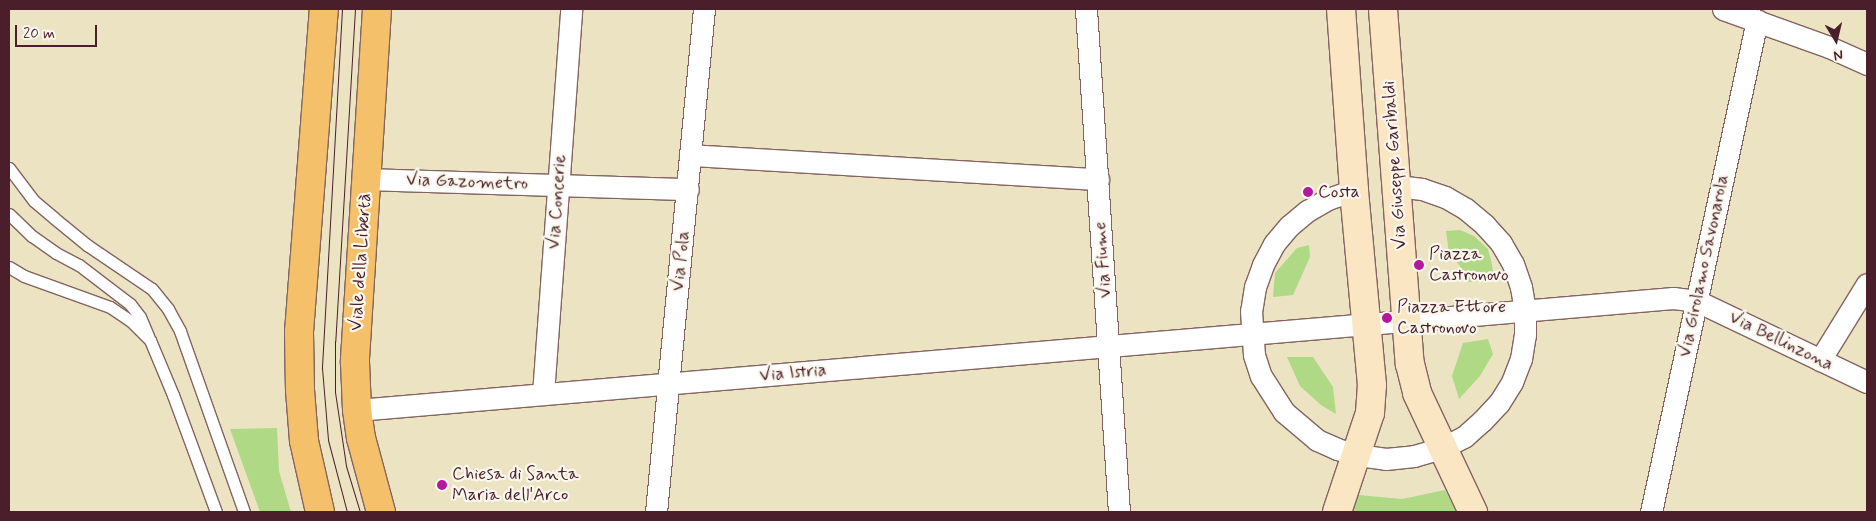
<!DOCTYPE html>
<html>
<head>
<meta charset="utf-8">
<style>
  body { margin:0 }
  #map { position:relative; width:1876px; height:521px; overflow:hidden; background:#ece3c3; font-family:Mynerve,sans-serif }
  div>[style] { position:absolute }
  .green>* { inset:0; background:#afd985 }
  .roads { filter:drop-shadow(1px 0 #836460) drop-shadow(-1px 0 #836460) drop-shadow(0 1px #836460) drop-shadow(0 -1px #836460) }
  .lane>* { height:11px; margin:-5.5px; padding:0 5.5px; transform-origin:5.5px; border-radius:5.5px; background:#fff }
  .street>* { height:21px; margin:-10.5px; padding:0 10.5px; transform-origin:10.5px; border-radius:10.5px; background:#fff }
  .secondary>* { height:28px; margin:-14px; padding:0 14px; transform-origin:14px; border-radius:14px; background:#fbe6c3 }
  .primary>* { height:28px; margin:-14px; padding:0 14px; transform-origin:14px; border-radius:14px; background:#f4c16a }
  .tram>* { height:1px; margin:-0.5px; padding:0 0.5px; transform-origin:0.5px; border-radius:0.5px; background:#4a1f2b }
  .dots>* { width:14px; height:14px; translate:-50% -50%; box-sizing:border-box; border:2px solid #fbf7ec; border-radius:50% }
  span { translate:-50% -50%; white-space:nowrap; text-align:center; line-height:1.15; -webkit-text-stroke:4.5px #fbf7ec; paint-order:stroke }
  .street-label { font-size:18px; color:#4a1f2b }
  .poi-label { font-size:18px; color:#4a1f2b }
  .left { translate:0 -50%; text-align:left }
  .frame { position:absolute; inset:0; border:10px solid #4a1f2b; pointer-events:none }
  .north { position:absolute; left:1811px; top:15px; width:50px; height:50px; -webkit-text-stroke:4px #fbf7ec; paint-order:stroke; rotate:171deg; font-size:14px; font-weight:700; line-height:20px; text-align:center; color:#4a1f2b }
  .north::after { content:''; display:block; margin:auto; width:18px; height:22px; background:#4a1f2b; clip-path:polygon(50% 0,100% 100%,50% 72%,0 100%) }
  .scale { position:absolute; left:15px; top:25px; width:82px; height:22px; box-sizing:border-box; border:2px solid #4a1f2b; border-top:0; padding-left:6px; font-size:15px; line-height:18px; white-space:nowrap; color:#4a1f2b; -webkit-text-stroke:4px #fbf7ec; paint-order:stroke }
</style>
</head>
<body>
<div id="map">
  <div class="green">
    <i style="clip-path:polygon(1460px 230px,1474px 236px,1488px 249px,1492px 264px,1494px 281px,1465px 282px,1460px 266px,1449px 253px,1446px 231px)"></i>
    <i style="clip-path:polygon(1309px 245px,1310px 257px,1293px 295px,1273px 297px,1275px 273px,1297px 248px)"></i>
    <i style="clip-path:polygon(1488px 339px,1493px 354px,1480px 376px,1459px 399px,1452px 376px,1463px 343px)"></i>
    <i style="clip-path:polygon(1287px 357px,1313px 357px,1333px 387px,1336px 414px,1321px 405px,1300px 386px)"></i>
    <i style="clip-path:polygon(277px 428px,279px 471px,291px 512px,260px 512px,230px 429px)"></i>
    <i style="clip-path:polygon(1445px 490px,1457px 512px,1352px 512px,1358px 495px,1402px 499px)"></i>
  </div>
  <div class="roads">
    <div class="lane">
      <i style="left:9px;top:168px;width:41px;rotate:52.9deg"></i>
      <i style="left:34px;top:201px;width:26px;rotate:40deg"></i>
      <i style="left:54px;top:218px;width:43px;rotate:39.3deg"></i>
      <i style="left:87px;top:245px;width:78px;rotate:34.1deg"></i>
      <i style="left:152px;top:289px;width:26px;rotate:51deg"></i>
      <i style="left:168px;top:309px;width:25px;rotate:61deg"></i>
      <i style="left:180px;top:331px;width:192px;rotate:70.5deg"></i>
      <i style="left:9px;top:214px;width:32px;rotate:44deg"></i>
      <i style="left:32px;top:236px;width:29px;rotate:35deg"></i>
      <i style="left:56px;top:253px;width:26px;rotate:28deg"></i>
      <i style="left:79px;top:265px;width:64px;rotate:37.4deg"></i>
      <i style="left:130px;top:304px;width:16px;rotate:52deg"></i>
      <i style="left:140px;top:317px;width:21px;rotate:67deg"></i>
      <i style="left:9px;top:267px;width:17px;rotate:31deg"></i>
      <i style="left:24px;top:276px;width:91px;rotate:19.8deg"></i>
      <i style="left:110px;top:307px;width:25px;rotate:34deg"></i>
      <i style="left:131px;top:321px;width:27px;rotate:45deg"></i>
      <i style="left:150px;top:340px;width:60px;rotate:67.3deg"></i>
      <i style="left:173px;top:395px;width:125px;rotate:69.8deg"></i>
    </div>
    <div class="street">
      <i style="left:1086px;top:9px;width:504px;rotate:86.25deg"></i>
      <i style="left:1723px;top:9px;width:113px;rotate:19.7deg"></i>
      <i style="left:1829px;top:47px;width:42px;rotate:24.1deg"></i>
      <i style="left:690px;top:155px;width:409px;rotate:3.4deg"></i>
      <i style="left:367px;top:179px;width:321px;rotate:1.8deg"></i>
      <i style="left:1354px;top:190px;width:28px;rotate:161deg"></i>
      <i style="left:1328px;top:199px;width:24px;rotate:150deg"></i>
      <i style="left:1307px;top:211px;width:23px;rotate:140deg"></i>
      <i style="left:1289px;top:226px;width:23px;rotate:130deg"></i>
      <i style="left:1274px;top:244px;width:24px;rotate:118deg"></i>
      <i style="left:1263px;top:265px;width:23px;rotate:110deg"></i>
      <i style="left:1255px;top:287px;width:24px;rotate:99deg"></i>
      <i style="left:1251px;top:311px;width:44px;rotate:86.1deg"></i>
      <i style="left:1254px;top:355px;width:22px;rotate:72deg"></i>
      <i style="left:1261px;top:376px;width:43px;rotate:57.4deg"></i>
      <i style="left:1284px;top:412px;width:43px;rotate:40.3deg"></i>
      <i style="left:1317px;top:440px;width:22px;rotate:24deg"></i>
      <i style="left:1337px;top:449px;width:22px;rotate:16deg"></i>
      <i style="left:1358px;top:455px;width:28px;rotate:8deg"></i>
      <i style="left:1386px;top:459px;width:28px;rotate:-6deg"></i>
      <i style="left:1414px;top:456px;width:29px;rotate:-16deg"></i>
      <i style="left:1442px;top:448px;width:25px;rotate:-27deg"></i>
      <i style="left:1464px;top:437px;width:24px;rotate:-42deg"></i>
      <i style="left:1482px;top:421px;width:25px;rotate:-47deg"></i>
      <i style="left:1499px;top:403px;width:25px;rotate:-58deg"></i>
      <i style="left:1512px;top:382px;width:25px;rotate:-69deg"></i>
      <i style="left:1521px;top:359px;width:24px;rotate:-81deg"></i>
      <i style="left:1525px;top:335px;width:25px;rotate:-90deg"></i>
      <i style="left:1525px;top:310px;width:23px;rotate:-100deg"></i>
      <i style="left:1521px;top:287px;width:24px;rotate:-109deg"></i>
      <i style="left:1513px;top:264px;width:24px;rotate:-120deg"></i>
      <i style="left:1501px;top:243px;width:24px;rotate:-132deg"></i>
      <i style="left:1485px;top:225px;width:25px;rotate:-140deg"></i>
      <i style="left:1466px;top:209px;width:24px;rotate:-150deg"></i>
      <i style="left:1445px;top:197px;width:24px;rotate:-161deg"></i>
      <i style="left:1422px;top:189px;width:25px;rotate:-173deg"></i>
      <i style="left:1820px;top:360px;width:89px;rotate:-58.3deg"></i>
      <i style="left:543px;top:394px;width:386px;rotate:-85.8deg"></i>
      <i style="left:357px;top:410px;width:1321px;rotate:-4.86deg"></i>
      <i style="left:1673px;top:298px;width:24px;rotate:7deg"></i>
      <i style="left:1697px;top:301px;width:188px;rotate:25.5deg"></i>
      <i style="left:656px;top:512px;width:505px;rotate:-84.55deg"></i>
      <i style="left:1651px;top:512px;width:503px;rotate:-77.84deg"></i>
    </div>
    <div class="secondary">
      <i style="left:1383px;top:9px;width:356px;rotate:85.7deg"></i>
      <i style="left:1410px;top:364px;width:30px;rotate:76deg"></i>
      <i style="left:1417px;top:393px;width:132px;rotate:64.8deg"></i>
      <i style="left:1337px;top:512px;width:104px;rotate:-71.6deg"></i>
      <i style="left:1370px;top:413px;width:28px;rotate:-86deg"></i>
      <i style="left:1372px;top:385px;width:196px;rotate:-95.3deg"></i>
      <i style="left:1354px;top:190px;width:181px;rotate:-94.1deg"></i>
    </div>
    <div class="primary">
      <i style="left:377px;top:9px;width:354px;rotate:93.6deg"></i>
      <i style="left:355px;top:362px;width:48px;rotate:87.6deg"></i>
      <i style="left:357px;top:410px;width:28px;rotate:82deg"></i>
      <i style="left:361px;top:438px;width:77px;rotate:74.9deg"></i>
      <i style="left:320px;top:512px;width:73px;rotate:-102.7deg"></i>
      <i style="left:304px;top:441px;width:51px;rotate:-94.5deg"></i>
      <i style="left:300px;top:390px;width:58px;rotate:-91deg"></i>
      <i style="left:299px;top:332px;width:324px;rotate:-85.6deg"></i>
    </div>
  </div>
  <div class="tram">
    <i style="left:342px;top:9px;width:360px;rotate:93.2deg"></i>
    <i style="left:322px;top:368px;width:72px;rotate:85.2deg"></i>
    <i style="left:328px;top:440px;width:74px;rotate:75.2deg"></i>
    <i style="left:355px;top:9px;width:333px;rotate:93.4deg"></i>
    <i style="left:335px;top:341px;width:51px;rotate:90deg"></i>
    <i style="left:335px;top:392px;width:75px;rotate:81.5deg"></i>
    <i style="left:346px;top:466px;width:48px;rotate:73.1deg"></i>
  </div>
  <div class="dots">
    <i style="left:1308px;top:192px;background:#b5179e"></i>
    <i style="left:1419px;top:265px;background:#b5179e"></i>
    <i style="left:1387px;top:318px;background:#b5179e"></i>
    <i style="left:442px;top:485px;background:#b5179e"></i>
  </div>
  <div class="street-label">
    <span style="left:1395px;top:165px;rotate:-94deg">Via Giuseppe Garibaldi</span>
    <span style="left:467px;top:182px;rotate:2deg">Via Gazometro</span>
    <span style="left:557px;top:202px;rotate:-86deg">Via Concerie</span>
    <span style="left:1103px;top:260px;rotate:-94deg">Via Fiume</span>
    <span style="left:681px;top:261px;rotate:-84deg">Via Pola</span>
    <span style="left:361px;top:262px;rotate:-86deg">Viale della Libertà</span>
    <span style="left:1704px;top:266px;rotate:-78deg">Via Girolamo Savonarola</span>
    <span style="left:1781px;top:341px;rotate:26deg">Via Bellinzona</span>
    <span style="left:793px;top:373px;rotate:-5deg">Via Istria</span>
  </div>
  <div class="poi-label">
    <span class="left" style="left:1318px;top:192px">Costa</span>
    <span class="left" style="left:1429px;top:265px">Piazza<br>Castronovo</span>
    <span class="left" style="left:1397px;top:318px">Piazza Ettore<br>Castronovo</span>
    <span class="left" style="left:452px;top:485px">Chiesa di Santa<br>Maria dell'Arco</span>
  </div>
  <div class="frame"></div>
  <div class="north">N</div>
  <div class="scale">20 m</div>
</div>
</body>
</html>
